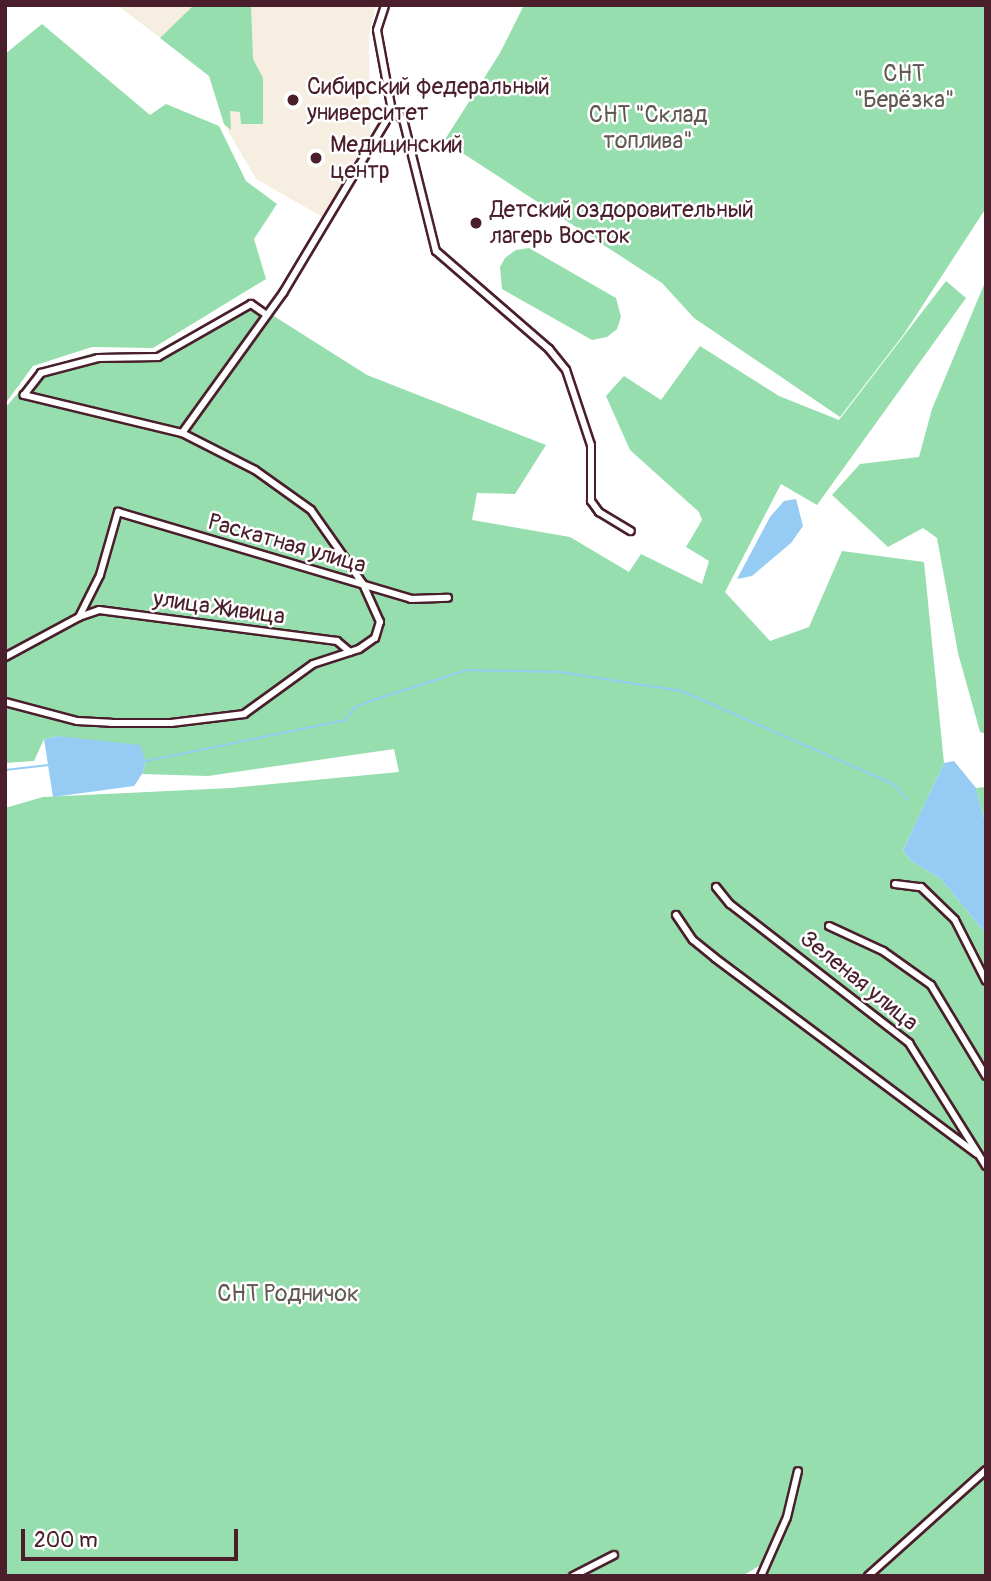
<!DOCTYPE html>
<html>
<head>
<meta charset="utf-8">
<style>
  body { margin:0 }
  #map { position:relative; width:991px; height:1581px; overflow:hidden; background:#fff; font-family:Pangolin,sans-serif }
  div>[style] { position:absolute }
  .built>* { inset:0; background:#f6eee0 }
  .green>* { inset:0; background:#96dead }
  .water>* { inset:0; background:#96cbf4 }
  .stream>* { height:2px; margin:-1px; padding:0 1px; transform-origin:1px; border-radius:1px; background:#96cbf4 }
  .roads { filter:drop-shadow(2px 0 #4a1f2b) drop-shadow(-2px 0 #4a1f2b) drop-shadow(0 2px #4a1f2b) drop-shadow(0 -2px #4a1f2b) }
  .street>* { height:6px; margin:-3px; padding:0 3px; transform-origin:3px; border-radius:3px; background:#fff }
  .dots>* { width:19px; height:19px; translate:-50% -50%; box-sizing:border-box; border:4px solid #fff; border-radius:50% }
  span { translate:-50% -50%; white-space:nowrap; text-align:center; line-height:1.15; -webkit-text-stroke:5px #fff; paint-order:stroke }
  .park-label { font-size:23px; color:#615852 }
  .poi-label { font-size:23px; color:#4a1f2b }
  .left { translate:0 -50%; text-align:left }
  .street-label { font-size:23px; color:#4a1f2b }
  .frame { position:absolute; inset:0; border:7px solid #4a1f2b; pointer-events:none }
  .scale { position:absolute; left:21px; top:1529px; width:217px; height:32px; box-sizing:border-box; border:4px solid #4a1f2b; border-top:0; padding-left:9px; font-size:21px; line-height:24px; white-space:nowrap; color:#4a1f2b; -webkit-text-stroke:5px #fff; paint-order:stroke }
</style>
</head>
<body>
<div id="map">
  <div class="built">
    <i style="clip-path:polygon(117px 5px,376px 5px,369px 36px,370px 144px,326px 219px,256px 179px,224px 124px,209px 75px)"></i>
  </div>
  <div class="green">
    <i style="clip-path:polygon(194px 5px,251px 5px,253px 59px,263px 78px,263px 124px,241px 124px,240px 112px,230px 111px,231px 130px,224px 124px,209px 76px,160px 38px)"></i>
    <i style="clip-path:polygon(524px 5px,986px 5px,986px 208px,904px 334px,840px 417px,694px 318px,662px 283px,444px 141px,500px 53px)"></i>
    <i style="clip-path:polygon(42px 24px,150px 115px,166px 104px,219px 126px,246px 181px,277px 204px,254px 239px,266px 279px,153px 348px,92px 347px,33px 366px,5px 404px,5px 54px)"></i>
    <i style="clip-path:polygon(529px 248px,616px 298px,621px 317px,617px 329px,607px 337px,592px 340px,502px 289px,500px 267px,505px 258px,516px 250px)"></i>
    <i style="clip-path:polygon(986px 280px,986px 734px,980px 732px,958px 653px,937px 538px,923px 528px,888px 547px,832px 495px,860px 464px,919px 457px,932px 409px)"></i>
    <i style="clip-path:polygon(946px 281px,966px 298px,817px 505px,781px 484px,725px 592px,770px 641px,809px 627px,842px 551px,924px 562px,944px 763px,903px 850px,910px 860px,941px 879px,986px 934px,986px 1576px,766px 1576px,759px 1566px,742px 1576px,5px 1576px,5px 808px,43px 797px,231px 788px,399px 772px,394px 749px,208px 776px,142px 774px,146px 761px,58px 736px,44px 739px,34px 761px,5px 763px,5px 408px,39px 369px,93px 353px,155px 352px,250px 301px,367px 375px,546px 445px,515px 494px,477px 493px,472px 520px,570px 537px,629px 572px,641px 554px,702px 584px,709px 561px,686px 547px,702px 520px,699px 512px,630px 450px,606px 396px,624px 376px,661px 400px,700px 346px,779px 396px,839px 420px)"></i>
    <i style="clip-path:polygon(986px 787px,986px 826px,976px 788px)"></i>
  </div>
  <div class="water">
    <i style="clip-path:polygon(796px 499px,803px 526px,791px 543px,752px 576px,737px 579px,770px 517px,784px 501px)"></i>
    <i style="clip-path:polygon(58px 736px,140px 745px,146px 761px,142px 774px,134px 786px,53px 797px,44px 739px)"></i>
    <i style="clip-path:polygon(954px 761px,976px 788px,986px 826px,986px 934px,941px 879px,910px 860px,903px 850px,944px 763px)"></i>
  </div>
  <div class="stream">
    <i style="left:146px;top:761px;width:204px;rotate:-11.6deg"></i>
    <i style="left:346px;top:720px;width:14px;rotate:-56deg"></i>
    <i style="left:354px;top:708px;width:17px;rotate:-24deg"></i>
    <i style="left:370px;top:701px;width:102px;rotate:-17.7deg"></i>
    <i style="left:467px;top:670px;width:93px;rotate:1.2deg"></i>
    <i style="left:560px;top:672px;width:123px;rotate:8.9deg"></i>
    <i style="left:682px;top:691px;width:231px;rotate:23.8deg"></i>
    <i style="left:893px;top:784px;width:21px;rotate:47deg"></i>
    <i style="left:5px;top:770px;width:44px;rotate:-6.5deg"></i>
  </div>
  <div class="roads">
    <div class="street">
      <i style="left:392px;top:111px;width:14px;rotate:36deg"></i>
      <i style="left:403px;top:119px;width:136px;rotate:76deg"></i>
      <i style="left:436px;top:251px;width:150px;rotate:40.9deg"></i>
      <i style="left:549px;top:349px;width:27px;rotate:51deg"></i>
      <i style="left:566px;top:370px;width:79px;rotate:71.6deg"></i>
      <i style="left:591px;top:445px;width:56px;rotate:90deg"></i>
      <i style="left:591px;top:501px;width:14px;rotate:54deg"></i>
      <i style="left:599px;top:512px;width:37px;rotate:31deg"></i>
      <i style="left:182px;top:433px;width:173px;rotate:-54.2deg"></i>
      <i style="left:283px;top:293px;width:212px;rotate:-59.1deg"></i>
      <i style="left:392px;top:111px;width:82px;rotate:-100.5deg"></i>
      <i style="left:377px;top:30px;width:26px;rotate:-72deg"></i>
      <i style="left:79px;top:617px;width:21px;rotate:-19deg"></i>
      <i style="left:99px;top:610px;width:240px;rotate:7.4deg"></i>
      <i style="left:337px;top:641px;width:17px;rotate:40deg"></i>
      <i style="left:5px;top:657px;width:84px;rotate:-28.4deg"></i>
      <i style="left:79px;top:617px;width:47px;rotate:-63.4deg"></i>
      <i style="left:100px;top:575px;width:66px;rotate:-74.1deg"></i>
      <i style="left:118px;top:512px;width:306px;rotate:16.5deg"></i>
      <i style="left:411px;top:599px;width:37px;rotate:-2deg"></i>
      <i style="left:5px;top:702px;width:74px;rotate:14.8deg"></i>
      <i style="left:77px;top:721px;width:34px;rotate:3deg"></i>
      <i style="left:111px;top:723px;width:60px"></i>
      <i style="left:171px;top:723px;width:74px;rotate:-7deg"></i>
      <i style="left:244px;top:714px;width:85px;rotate:-35.9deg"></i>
      <i style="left:313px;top:664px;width:48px;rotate:-18.1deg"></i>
      <i style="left:359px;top:649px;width:19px;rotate:-35deg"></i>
      <i style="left:375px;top:638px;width:17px;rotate:-73deg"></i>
      <i style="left:380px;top:622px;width:42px;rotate:-114.1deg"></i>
      <i style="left:363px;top:584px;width:90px;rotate:-125.1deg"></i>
      <i style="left:311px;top:510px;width:69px;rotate:-144.5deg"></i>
      <i style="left:255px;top:470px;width:82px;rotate:-153.1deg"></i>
      <i style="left:182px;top:433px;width:163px;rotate:-166.5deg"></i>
      <i style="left:24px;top:395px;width:28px;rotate:-52deg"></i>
      <i style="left:41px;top:373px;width:59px;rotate:-14.7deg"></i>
      <i style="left:98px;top:358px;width:60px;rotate:-1deg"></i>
      <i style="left:158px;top:357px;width:107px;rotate:-29.7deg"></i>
      <i style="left:251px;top:304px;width:19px;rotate:35deg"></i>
      <i style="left:895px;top:884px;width:26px;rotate:7deg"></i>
      <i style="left:921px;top:887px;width:47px;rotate:44.1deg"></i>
      <i style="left:955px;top:920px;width:68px;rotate:63.1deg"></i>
      <i style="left:716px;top:887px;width:22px;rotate:51deg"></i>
      <i style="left:730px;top:904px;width:227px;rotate:37.8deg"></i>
      <i style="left:909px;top:1043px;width:145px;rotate:58deg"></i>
      <i style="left:676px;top:915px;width:30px;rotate:56deg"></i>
      <i style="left:693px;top:940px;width:28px;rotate:39deg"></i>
      <i style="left:715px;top:958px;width:327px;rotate:36.8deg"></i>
      <i style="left:829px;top:926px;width:60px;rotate:24.8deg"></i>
      <i style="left:883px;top:951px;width:59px;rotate:35.3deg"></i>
      <i style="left:931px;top:985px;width:106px;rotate:58.9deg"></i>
      <i style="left:573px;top:1576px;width:46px;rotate:-27.1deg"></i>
      <i style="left:761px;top:1576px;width:64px;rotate:-66.2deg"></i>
      <i style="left:787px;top:1517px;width:47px;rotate:-76.6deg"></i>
      <i style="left:868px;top:1576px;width:159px;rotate:-41.9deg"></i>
    </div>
  </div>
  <div class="dots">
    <i style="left:293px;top:100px;background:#4a1f2b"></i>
    <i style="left:316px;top:158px;background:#4a1f2b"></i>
    <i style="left:476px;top:223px;background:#4a1f2b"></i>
  </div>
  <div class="park-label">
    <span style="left:904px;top:87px">СНТ<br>"Берёзка"</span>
    <span style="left:648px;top:128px">СНТ "Склад<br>топлива"</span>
    <span style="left:288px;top:1294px">СНТ Родничок</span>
  </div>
  <div class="poi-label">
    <span class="left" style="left:307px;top:100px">Сибирский федеральный<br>университет</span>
    <span class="left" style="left:330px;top:158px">Медицинский<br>центр</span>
    <span class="left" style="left:490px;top:223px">Детский оздоровительный<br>лагерь Восток</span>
  </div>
  <div class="street-label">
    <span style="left:287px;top:544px;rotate:16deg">Раскатная улица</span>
    <span style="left:219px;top:608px;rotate:8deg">улица Живица</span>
    <span style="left:859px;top:981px;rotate:39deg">Зеленая улица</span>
  </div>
  <div class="frame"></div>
  <div class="scale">200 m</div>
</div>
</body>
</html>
